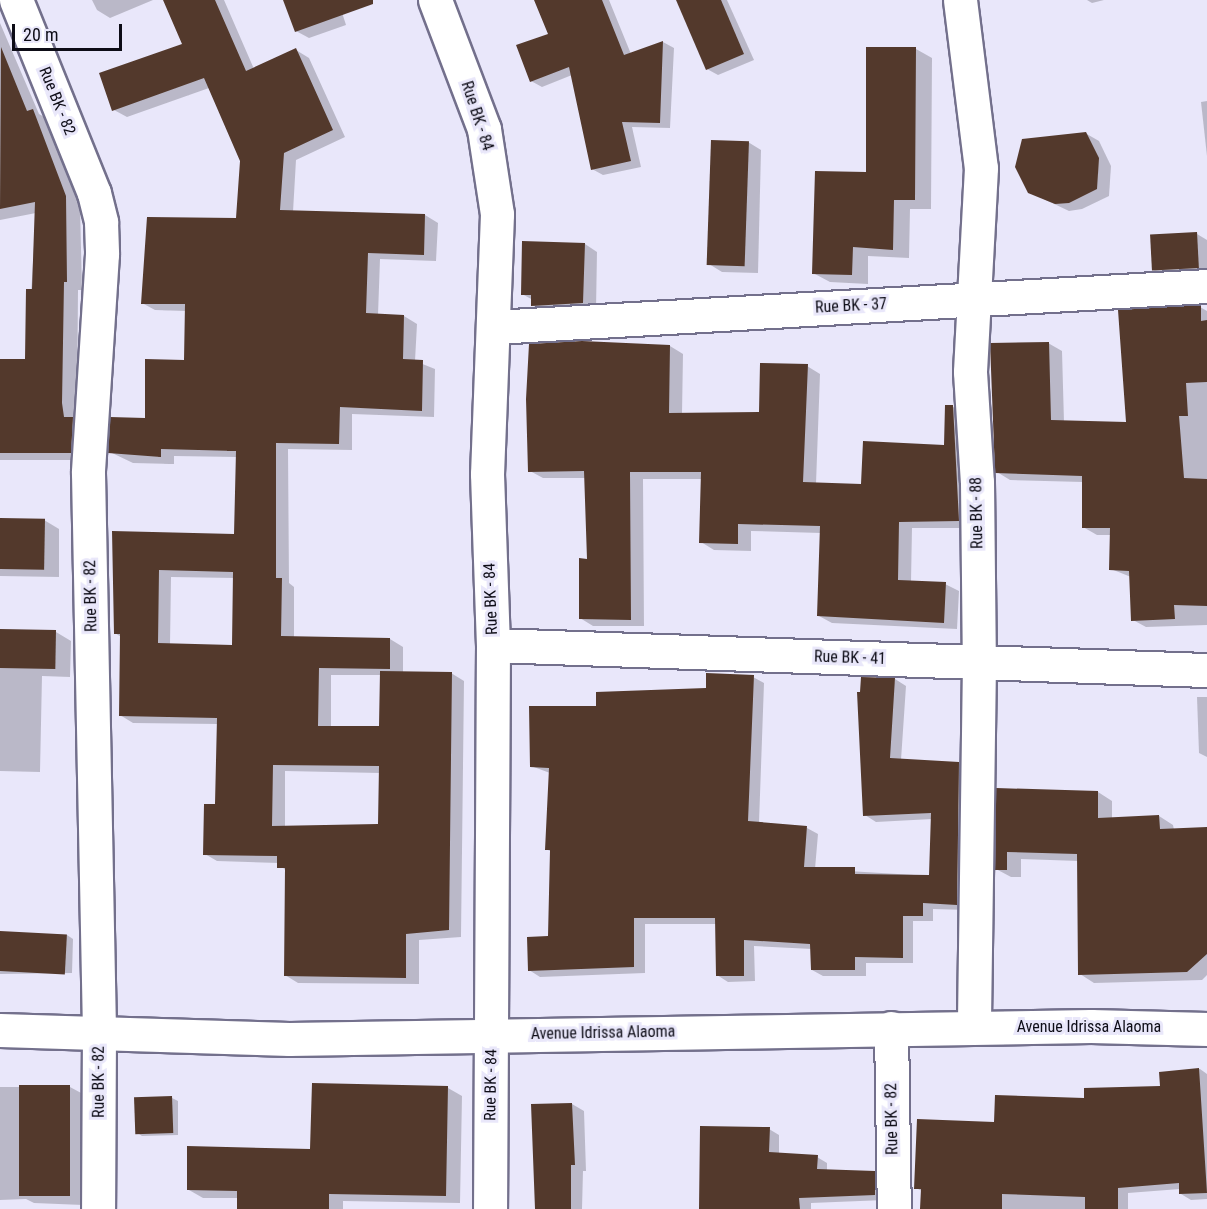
<!DOCTYPE html>
<html>
<head>
<meta charset="utf-8">
<style>
  body { margin:0 }
  #map { position:relative; width:1207px; height:1209px; overflow:hidden; background:#e9e7fa; font-family:"Roboto Condensed",sans-serif }
  div>[style] { position:absolute }
  .shadow>* { inset:0; background:#0003 }
  .building>* { inset:0; background:#53392c; transform-origin:0 0 }
  .roads { filter:drop-shadow(2px 0 #73708c) drop-shadow(-2px 0 #73708c) drop-shadow(0 2px #73708c) drop-shadow(0 -2px #73708c) }
  .street>* { height:33px; margin:-16.5px; padding:0 16.5px; transform-origin:16.5px; border-radius:16.5px; background:#fff }
  span { translate:-50% -50%; white-space:nowrap; text-align:center; line-height:1.15; -webkit-text-stroke:6px #e9e7fa; paint-order:stroke }
  .street-label { font-size:16px; color:#0d0c16 }
  .scale { position:absolute; left:12px; top:24px; width:110px; height:27px; box-sizing:border-box; border:3px solid #0d0c16; border-top:0; padding-left:8px; font-size:18px; line-height:21px; white-space:nowrap; color:#0d0c16; -webkit-text-stroke:4px #e9e7fa; paint-order:stroke }
</style>
</head>
<body>
<div id="map">
  <div class="shadow">
    <i style="clip-path:polygon(92px 0,153px 0,110px 18px,97px 10px)"></i>
    <i style="clip-path:polygon(evenodd,165px 0,224px 0,254px 69px,296px 50px,309px 58px,345px 137px,296px 160px,293px 212px,425px 215px,438px 223px,436px 261px,380px 259px,378px 315px,404px 316px,417px 324px,415px 361px,435px 369px,434px 417px,352px 414px,352px 450px,288px 449px,289px 583px,294px 587px,294px 638px,390px 639px,403px 647px,403px 673px,451px 673px,464px 681px,461px 937px,419px 940px,419px 984px,298px 983px,285px 975px,286px 871px,279px 863px,217px 861px,205px 854px,216px 806px,218px 724px,133px 723px,120px 715px,121px 637px,115px 633px,113px 533px,235px 535px,237px 457px,174px 456px,174px 464px,133px 463px,110px 452px,146px 420px,186px 362px,186px 311px,155px 310px,142px 303px,237px 220px,242px 161px,209px 88px,127px 117px,114px 110px,184px 45px,165px 0,171px 577px,235px 578px,234px 646px,170px 645px,171px 577px,165px 0,331px 675px,382px 675px,381px 728px,331px 727px,331px 675px,165px 0,285px 771px,380px 773px,379px 825px,285px 827px,285px 771px)"></i>
    <i style="clip-path:polygon(285px 0,338px 0,346px 25px,309px 38px,296px 31px)"></i>
    <i style="clip-path:polygon(536px 0,609px 0,631px 54px,663px 42px,674px 48px,670px 128px,632px 127px,641px 167px,603px 175px,592px 169px,572px 75px,542px 87px,531px 81px,550px 35px)"></i>
    <i style="clip-path:polygon(677px 0,727px 0,754px 60px,718px 75px,707px 69px)"></i>
    <i style="clip-path:polygon(1087px 0,1104px 0,1092px 3px)"></i>
    <i style="clip-path:polygon(0 23px,39px 114px,48px 119px,80px 206px,82px 290px,78px 290px,77px 413px,85px 460px,0 460px,0 360px,27px 361px,36px 213px,0 220px)"></i>
    <i style="clip-path:polygon(916px 49px,932px 58px,931px 209px,910px 209px,909px 258px,868px 256px,868px 284px,830px 282px,813px 273px,867px 173px)"></i>
    <i style="clip-path:polygon(1207px 101px,1207px 156px,1201px 102px)"></i>
    <i style="clip-path:polygon(1085px 133px,1099px 141px,1111px 166px,1109px 196px,1082px 209px,1069px 211px,1029px 192px)"></i>
    <i style="clip-path:polygon(748px 142px,761px 150px,758px 273px,722px 272px,709px 264px)"></i>
    <i style="clip-path:polygon(1197px 234px,1207px 240px,1207px 275px,1166px 277px,1153px 270px)"></i>
    <i style="clip-path:polygon(585px 244px,597px 252px,596px 310px,545px 313px,532px 305px,533px 300px,522px 294px)"></i>
    <i style="clip-path:polygon(1200px 307px,1207px 311px,1207px 625px,1146px 627px,1133px 620px,1131px 577px,1111px 569px,1112px 535px,1097px 535px,1083px 527px,1083px 482px,1010px 480px,997px 472px,1048px 343px,1062px 351px,1064px 422px,1128px 424px)"></i>
    <i style="clip-path:polygon(582px 342px,670px 346px,683px 354px,682px 414px,761px 414px,807px 366px,820px 374px,816px 484px,863px 486px,945px 446px,953px 407px,966px 414px,971px 528px,912px 528px,911px 582px,945px 584px,959px 591px,957px 629px,832px 623px,819px 616px,821px 533px,751px 531px,751px 551px,714px 550px,701px 542px,702px 479px,643px 479px,644px 626px,593px 626px,580px 618px,588px 560px,586px 478px,543px 478px,530px 471px)"></i>
    <i style="clip-path:polygon(0 520px,44px 520px,59px 529px,59px 577px,0 576px)"></i>
    <i style="clip-path:polygon(0 631px,56px 632px,71px 641px,70px 677px,42px 676px,40px 772px,0 771px)"></i>
    <i style="clip-path:polygon(753px 677px,764px 683px,759px 823px,807px 828px,818px 834px,815px 869px,931px 876px,932px 819px,876px 822px,865px 815px,895px 679px,906px 686px,901px 760px,958px 763px,969px 769px,968px 910px,933px 909px,933px 921px,913px 921px,913px 963px,866px 963px,866px 976px,823px 976px,812px 970px,812px 949px,754px 946px,755px 981px,728px 982px,717px 975px,716px 924px,645px 924px,645px 973px,540px 977px,529px 970px,550px 938px,552px 852px,546px 849px,550px 773px,531px 766px,598px 707px,707px 689px)"></i>
    <i style="clip-path:polygon(1197px 697px,1207px 697px,1207px 757px,1199px 753px)"></i>
    <i style="clip-path:polygon(998px 789px,1098px 792px,1112px 801px,1112px 819px,1159px 816px,1173px 825px,1174px 830px,1207px 829px,1207px 975px,1202px 980px,1094px 983px,1080px 974px,1079px 861px,1021px 859px,1021px 877px,1011px 877px,996px 869px)"></i>
    <i style="clip-path:polygon(0 933px,67px 935px,73px 939px,72px 973px,0 974px)"></i>
    <i style="clip-path:polygon(1200px 1069px,1207px 1074px,1207px 1199px,1191px 1200px,1181px 1194px,1180px 1189px,1128px 1193px,1128px 1209px,921px 1209px,922px 1191px,916px 1188px,996px 1124px,1085px 1100px,1162px 1087px,1161px 1073px)"></i>
    <i style="clip-path:polygon(0 1087px,70px 1087px,83px 1094px,83px 1205px,34px 1203px,26px 1199px,0 1200px)"></i>
    <i style="clip-path:polygon(448px 1088px,462px 1096px,460px 1203px,343px 1201px,343px 1209px,239px 1209px,239px 1198px,203px 1198px,189px 1190px,311px 1151px)"></i>
    <i style="clip-path:polygon(135px 1098px,172px 1098px,178px 1101px,178px 1135px,142px 1136px,136px 1132px)"></i>
    <i style="clip-path:polygon(572px 1104px,584px 1111px,586px 1171px,583px 1171px,582px 1209px,535px 1209px)"></i>
    <i style="clip-path:polygon(769px 1129px,779px 1135px,779px 1154px,817px 1157px,827px 1163px,827px 1171px,874px 1173px,884px 1179px,885px 1200px,811px 1203px,811px 1209px,700px 1209px)"></i>
  </div>
  <div class="building">
    <i style="clip-path:polygon(evenodd,163px 0,215px 0,246px 71px,296px 48px,333px 130px,284px 153px,280px 210px,425px 214px,424px 255px,368px 253px,366px 313px,404px 315px,403px 359px,423px 360px,422px 411px,340px 407px,339px 444px,276px 443px,276px 578px,282px 578px,281px 636px,390px 638px,390px 669px,319px 668px,318px 726px,379px 726px,380px 671px,452px 672px,449px 930px,406px 934px,406px 978px,284px 976px,285px 868px,277px 868px,277px 856px,203px 855px,204px 804px,215px 804px,217px 718px,119px 716px,120px 634px,114px 634px,112px 531px,234px 534px,236px 451px,161px 449px,161px 457px,108px 453px,110px 417px,145px 418px,145px 359px,184px 360px,185px 304px,141px 304px,147px 217px,236px 218px,240px 161px,204px 78px,112px 111px,99px 73px,182px 44px,163px 0,159px 570px,233px 572px,232px 645px,158px 643px,159px 570px,163px 0,273px 765px,379px 766px,378px 824px,272px 826px,273px 765px)"></i>
    <i style="clip-path:polygon(283px 0,373px 0,373px 4px,295px 32px)"></i>
    <i style="clip-path:polygon(534px 0,602px 0,624px 55px,663px 41px,660px 123px,622px 122px,631px 161px,591px 170px,569px 67px,530px 82px,516px 45px,548px 34px)"></i>
    <i style="clip-path:polygon(676px 0,721px 0,744px 54px,706px 70px)"></i>
    <i style="clip-path:polygon(1px 47px,27px 111px,33px 109px,66px 196px,67px 282px,64px 282px,62px 403px,64px 417px,73px 417px,71px 453px,0 453px,0 359px,25px 359px,26px 289px,32px 289px,35px 202px,0 209px)"></i>
    <i style="clip-path:polygon(866px 47px,916px 47px,915px 200px,894px 200px,893px 250px,853px 247px,852px 275px,812px 274px,815px 171px,866px 172px)"></i>
    <i style="clip-path:polygon(1086px 132px,1099px 158px,1097px 189px,1069px 203px,1055px 204px,1028px 193px,1015px 167px,1022px 139px)"></i>
    <i style="left:711px;top:140px;width:38px;height:125px;rotate:2deg"></i>
    <i style="left:1197px;top:232px;width:36px;height:47px;rotate:87deg"></i>
    <i style="clip-path:polygon(522px 241px,585px 243px,583px 303px,531px 306px,531px 295px,521px 295px)"></i>
    <i style="clip-path:polygon(1201px 305px,1201px 321px,1207px 320px,1207px 382px,1186px 383px,1188px 416px,1179px 416px,1184px 478px,1207px 479px,1207px 606px,1174px 605px,1175px 619px,1131px 621px,1129px 571px,1109px 570px,1110px 528px,1082px 528px,1082px 476px,995px 473px,990px 343px,1049px 342px,1051px 420px,1126px 422px,1118px 310px)"></i>
    <i style="clip-path:polygon(582px 341px,670px 345px,669px 413px,759px 412px,760px 363px,808px 364px,803px 482px,861px 484px,863px 441px,944px 445px,945px 405px,953px 405px,959px 521px,899px 522px,898px 580px,946px 582px,944px 623px,817px 616px,820px 526px,738px 524px,738px 544px,699px 543px,701px 472px,630px 472px,631px 620px,579px 619px,579px 558px,587px 559px,584px 471px,528px 472px,526px 399px,529px 344px)"></i>
    <i style="left:0;top:518px;width:45px;height:51px;rotate:1deg"></i>
    <i style="left:0;top:629px;width:56px;height:39px;rotate:1deg"></i>
    <i style="clip-path:polygon(706px 673px,754px 675px,748px 821px,807px 826px,804px 867px,855px 867px,855px 874px,929px 875px,931px 813px,863px 816px,857px 692px,860px 692px,861px 677px,895px 678px,890px 758px,959px 762px,957px 905px,923px 903px,923px 916px,903px 916px,903px 958px,855px 957px,855px 970px,811px 970px,810px 944px,744px 940px,744px 976px,716px 976px,715px 918px,634px 918px,634px 967px,528px 971px,527px 937px,548px 936px,550px 850px,545px 850px,549px 768px,530px 767px,529px 706px,596px 706px,596px 692px,706px 688px)"></i>
    <i style="clip-path:polygon(996px 788px,1098px 791px,1098px 818px,1159px 815px,1160px 829px,1207px 827px,1207px 954px,1187px 972px,1078px 975px,1077px 854px,1007px 852px,1007px 870px,995px 870px)"></i>
    <i style="left:0;top:931px;width:67px;height:40px;rotate:3deg"></i>
    <i style="clip-path:polygon(1199px 1068px,1207px 1193px,1179px 1194px,1179px 1183px,1118px 1188px,1118px 1209px,1085px 1209px,1085px 1197px,1002px 1194px,1002px 1209px,920px 1209px,921px 1189px,914px 1189px,917px 1119px,994px 1122px,995px 1095px,1084px 1098px,1084px 1088px,1160px 1086px,1159px 1072px)"></i>
    <i style="clip-path:polygon(312px 1083px,448px 1086px,446px 1196px,329px 1194px,329px 1209px,237px 1209px,237px 1191px,187px 1190px,187px 1146px,310px 1149px)"></i>
    <i style="left:19px;top:1085px;width:51px;height:111px"></i>
    <i style="left:172px;top:1096px;width:37px;height:38px;rotate:88deg"></i>
    <i style="clip-path:polygon(572px 1103px,575px 1165px,571px 1165px,571px 1209px,535px 1209px,531px 1104px)"></i>
    <i style="clip-path:polygon(700px 1126px,770px 1127px,769px 1152px,818px 1155px,817px 1169px,875px 1171px,875px 1195px,799px 1198px,800px 1209px,699px 1209px)"></i>
  </div>
  <div class="roads">
    <div class="street">
      <i style="left:16px;top:0;width:208px;rotate:68deg"></i>
      <i style="left:94px;top:193px;width:30px;rotate:76deg"></i>
      <i style="left:101px;top:222px;width:32px;rotate:88deg"></i>
      <i style="left:102px;top:254px;width:219px;rotate:93.7deg"></i>
      <i style="left:88px;top:473px;width:558px;rotate:88.87deg"></i>
      <i style="left:99px;top:1031px;width:178px;rotate:90.3deg"></i>
      <i style="left:435px;top:0;width:138px;rotate:69.2deg"></i>
      <i style="left:484px;top:129px;width:86px;rotate:81.3deg"></i>
      <i style="left:497px;top:214px;width:260px;rotate:92.2deg"></i>
      <i style="left:487px;top:474px;width:171px;rotate:88deg"></i>
      <i style="left:493px;top:645px;width:564px;rotate:90.3deg"></i>
      <i style="left:960px;top:0;width:169px;rotate:82.9deg"></i>
      <i style="left:981px;top:168px;width:204px;rotate:93.1deg"></i>
      <i style="left:970px;top:372px;width:110px;rotate:86.4deg"></i>
      <i style="left:977px;top:482px;width:180px;rotate:89.4deg"></i>
      <i style="left:979px;top:662px;width:365px;rotate:90.8deg"></i>
      <i style="left:494px;top:327px;width:714px;rotate:-3.29deg"></i>
      <i style="left:493px;top:645px;width:714px;rotate:2.01deg"></i>
      <i style="left:891px;top:1028px;width:181px;rotate:89.1deg"></i>
      <i style="left:0;top:1030px;width:289px;rotate:1.8deg"></i>
      <i style="left:289px;top:1039px;width:802px;rotate:-0.93deg"></i>
      <i style="left:1091px;top:1026px;width:116px;rotate:1.5deg"></i>
    </div>
  </div>
  <div class="street-label">
    <span style="left:57px;top:101px;rotate:68deg">Rue BK - 82</span>
    <span style="left:477px;top:116px;rotate:72deg">Rue BK - 84</span>
    <span style="left:851px;top:306px;rotate:-3deg">Rue BK - 37</span>
    <span style="left:977px;top:513px;rotate:-91deg">Rue BK - 88</span>
    <span style="left:91px;top:596px;rotate:-91deg">Rue BK - 82</span>
    <span style="left:491px;top:599px;rotate:-92deg">Rue BK - 84</span>
    <span style="left:850px;top:658px;rotate:2deg">Rue BK - 41</span>
    <span style="left:1089px;top:1027px">Avenue Idrissa Alaoma</span>
    <span style="left:603px;top:1033px;rotate:-1deg">Avenue Idrissa Alaoma</span>
    <span style="left:99px;top:1082px;rotate:-90deg">Rue BK - 82</span>
    <span style="left:491px;top:1085px;rotate:-89deg">Rue BK - 84</span>
    <span style="left:892px;top:1119px;rotate:-91deg">Rue BK - 82</span>
  </div>
  <div class="scale">20 m</div>
</div>
</body>
</html>
